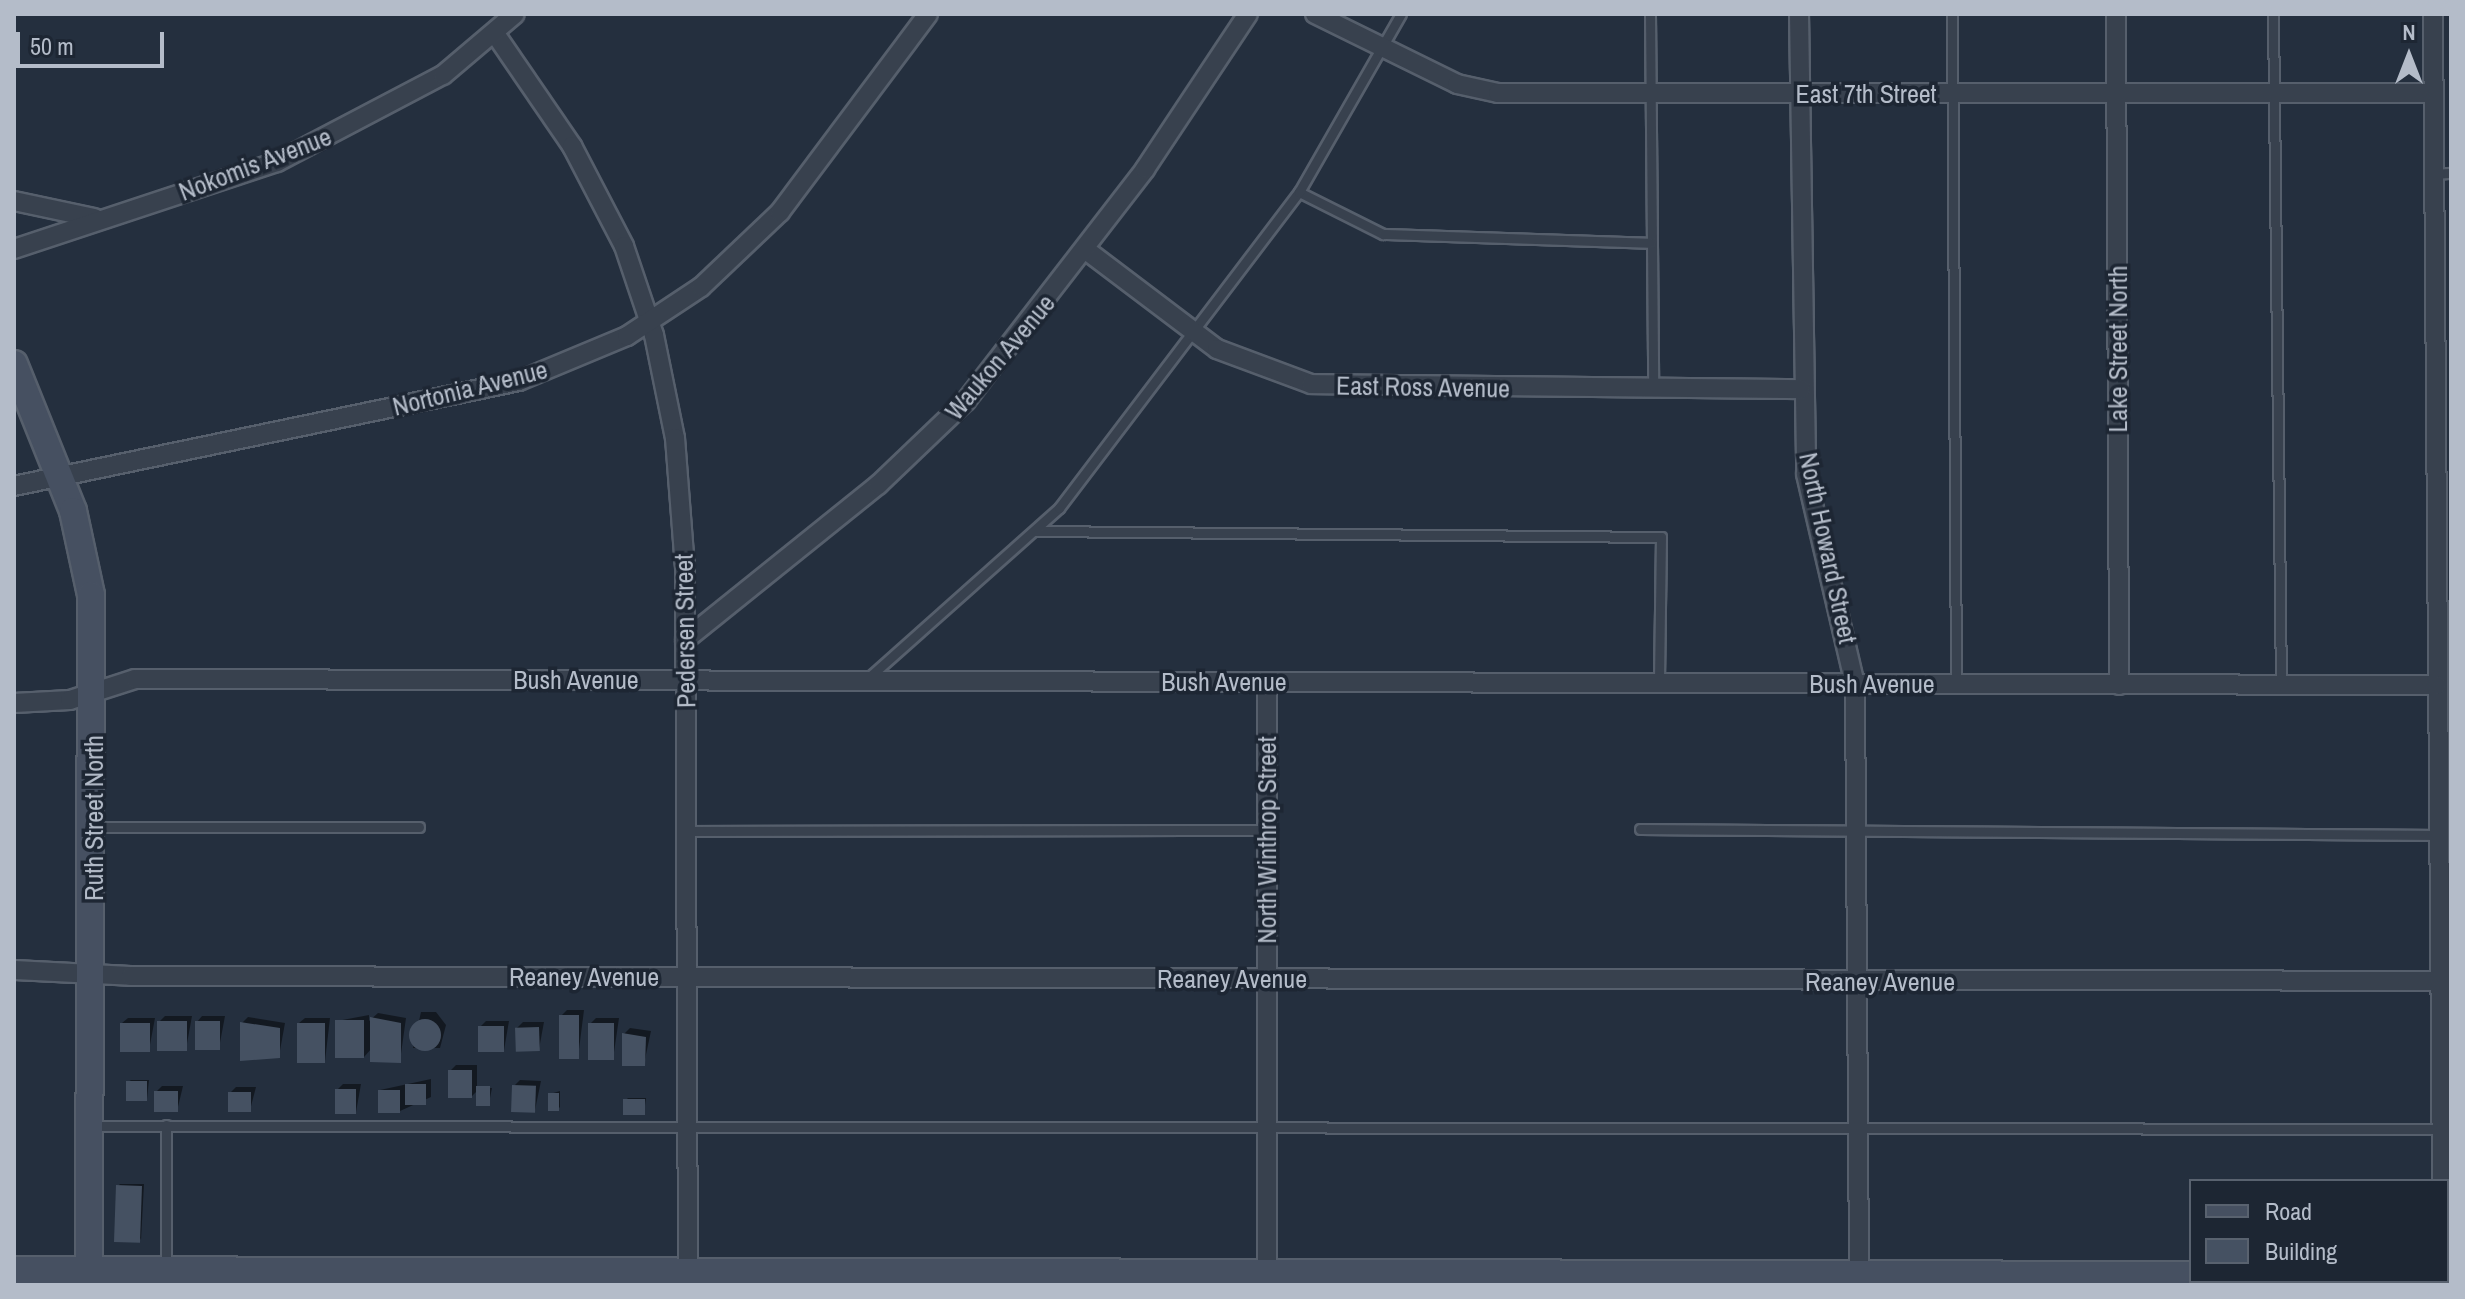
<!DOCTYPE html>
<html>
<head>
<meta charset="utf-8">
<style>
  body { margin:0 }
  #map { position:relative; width:2465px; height:1299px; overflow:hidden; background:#242f3e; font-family:"Archivo Narrow",sans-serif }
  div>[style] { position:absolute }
  .shadow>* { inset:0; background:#0007 }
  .building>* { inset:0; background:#455162; transform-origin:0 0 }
  .round { border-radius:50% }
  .roads { filter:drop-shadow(2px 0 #565f6c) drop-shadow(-2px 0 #565f6c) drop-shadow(0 2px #565f6c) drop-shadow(0 -2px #565f6c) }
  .lane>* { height:9px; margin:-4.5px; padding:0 4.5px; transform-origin:4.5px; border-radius:4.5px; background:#38414e }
  .street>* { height:18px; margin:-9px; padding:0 9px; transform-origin:9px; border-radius:9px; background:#38414e }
  .secondary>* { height:26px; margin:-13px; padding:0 13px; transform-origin:13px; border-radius:13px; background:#465061 }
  span { translate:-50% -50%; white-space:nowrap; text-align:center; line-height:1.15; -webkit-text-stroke:7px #1d2633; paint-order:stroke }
  .street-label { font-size:26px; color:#b4bcc9 }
  .frame { position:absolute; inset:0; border:16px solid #b4bcc9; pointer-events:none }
  .legend { position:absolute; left:2189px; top:1179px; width:260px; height:104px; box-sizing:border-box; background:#1d2633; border:2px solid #59626f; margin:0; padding:10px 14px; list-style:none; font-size:24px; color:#b4bcc9 }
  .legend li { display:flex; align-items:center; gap:16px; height:40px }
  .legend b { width:40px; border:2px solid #59626f }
  .north { position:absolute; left:2369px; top:16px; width:80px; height:80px; -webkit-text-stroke:6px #1d2633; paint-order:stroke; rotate:0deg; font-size:22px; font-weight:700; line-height:32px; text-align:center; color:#b4bcc9 }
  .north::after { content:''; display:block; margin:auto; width:28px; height:36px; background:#b4bcc9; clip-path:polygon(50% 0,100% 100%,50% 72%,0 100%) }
  .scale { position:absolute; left:16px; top:32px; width:148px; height:36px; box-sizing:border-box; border:4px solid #b4bcc9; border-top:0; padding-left:10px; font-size:24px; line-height:28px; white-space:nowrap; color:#b4bcc9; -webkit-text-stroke:6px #1d2633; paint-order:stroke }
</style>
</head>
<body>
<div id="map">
  <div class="shadow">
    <i style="clip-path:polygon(567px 1010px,584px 1010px,578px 1057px,561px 1016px)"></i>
    <i style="clip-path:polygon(421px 1012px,436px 1012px,446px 1025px,440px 1048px,413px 1048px)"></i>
    <i style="clip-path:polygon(378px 1013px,406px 1018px,400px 1061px,372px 1048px,364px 1057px,337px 1021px,369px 1015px,369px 1021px)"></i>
    <i style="clip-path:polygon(165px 1016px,192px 1016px,186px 1049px,159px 1022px)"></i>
    <i style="clip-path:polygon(202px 1016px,225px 1016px,219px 1048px,197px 1022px)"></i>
    <i style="clip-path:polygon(248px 1017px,285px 1023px,279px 1056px,242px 1023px)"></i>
    <i style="clip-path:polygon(128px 1018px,155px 1018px,149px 1050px,122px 1023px)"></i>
    <i style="clip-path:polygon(305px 1018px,330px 1018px,325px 1061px,299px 1023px)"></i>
    <i style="clip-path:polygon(596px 1018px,619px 1018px,613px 1059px,590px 1024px)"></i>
    <i style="clip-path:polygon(486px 1021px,509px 1021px,504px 1050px,480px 1027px)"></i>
    <i style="clip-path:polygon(523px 1022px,544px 1022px,539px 1049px,517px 1028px)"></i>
    <i style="clip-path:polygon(630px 1028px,651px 1031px,644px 1064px,624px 1034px)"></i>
    <i style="clip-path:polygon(456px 1065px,477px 1065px,477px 1088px,492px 1088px,489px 1103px,478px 1090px,471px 1097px,450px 1071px)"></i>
    <i style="clip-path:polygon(431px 1079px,431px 1097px,400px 1111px,380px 1090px)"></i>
    <i style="clip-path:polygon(149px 1080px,147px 1099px,128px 1082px,131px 1080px)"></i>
    <i style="clip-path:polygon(520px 1080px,541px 1081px,535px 1110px,514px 1086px)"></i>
    <i style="clip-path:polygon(343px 1084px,361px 1084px,356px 1112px,337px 1090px)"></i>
    <i style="clip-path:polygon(162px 1086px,183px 1086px,177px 1111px,156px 1092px)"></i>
    <i style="clip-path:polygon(236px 1087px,256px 1087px,250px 1110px,230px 1093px)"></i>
    <i style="clip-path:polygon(560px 1091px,560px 1107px,558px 1109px,550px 1094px)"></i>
    <i style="clip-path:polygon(646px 1098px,644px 1113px,625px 1101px,628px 1098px)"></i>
    <i style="clip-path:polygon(120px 1184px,144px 1184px,141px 1240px,118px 1186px)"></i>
  </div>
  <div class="building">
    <i style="left:559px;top:1015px;width:20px;height:44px"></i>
    <i style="clip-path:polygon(370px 1017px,401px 1023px,401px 1063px,370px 1062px)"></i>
    <i class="round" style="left:409px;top:1019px;width:32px;height:32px"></i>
    <i style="left:335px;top:1020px;width:29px;height:38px"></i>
    <i style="left:157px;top:1021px;width:30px;height:30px"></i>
    <i style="left:195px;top:1021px;width:25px;height:29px"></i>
    <i style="clip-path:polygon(240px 1022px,280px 1028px,280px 1058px,240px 1061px)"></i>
    <i style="left:120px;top:1023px;width:30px;height:29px"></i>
    <i style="left:297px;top:1023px;width:28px;height:40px"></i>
    <i style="left:588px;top:1023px;width:26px;height:37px"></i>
    <i style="left:478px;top:1026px;width:26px;height:26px"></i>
    <i style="left:539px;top:1027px;width:24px;height:24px;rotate:88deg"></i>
    <i style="clip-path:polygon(622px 1033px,646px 1037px,645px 1066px,622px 1066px)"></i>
    <i style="left:448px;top:1070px;width:24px;height:28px"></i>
    <i style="left:126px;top:1081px;width:21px;height:20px"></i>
    <i style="left:426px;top:1084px;width:21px;height:21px;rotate:90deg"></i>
    <i style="left:512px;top:1085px;width:24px;height:27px;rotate:2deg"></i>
    <i style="left:476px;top:1086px;width:14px;height:20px"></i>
    <i style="left:335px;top:1089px;width:21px;height:25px"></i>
    <i style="left:378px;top:1090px;width:22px;height:23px"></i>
    <i style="left:154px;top:1091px;width:24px;height:21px"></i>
    <i style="left:228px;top:1092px;width:23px;height:20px"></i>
    <i style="left:548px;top:1093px;width:11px;height:18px"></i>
    <i style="left:645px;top:1099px;width:16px;height:22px;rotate:90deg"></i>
    <i style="left:116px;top:1185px;width:26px;height:57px;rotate:2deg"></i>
  </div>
  <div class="roads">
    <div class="lane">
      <i style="left:1650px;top:14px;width:375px;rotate:89.5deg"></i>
      <i style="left:1952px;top:14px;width:670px;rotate:89.66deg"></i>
      <i style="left:2273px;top:14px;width:671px;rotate:89.32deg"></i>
      <i style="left:2435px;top:174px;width:16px;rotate:-4deg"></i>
      <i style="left:1299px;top:192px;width:94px;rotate:26.6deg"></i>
      <i style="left:1383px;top:234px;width:268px;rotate:1.9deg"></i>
      <i style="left:1036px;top:531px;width:625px;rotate:0.55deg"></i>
      <i style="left:1661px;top:537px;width:146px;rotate:90.8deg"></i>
      <i style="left:867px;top:679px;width:257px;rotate:-41.7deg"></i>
      <i style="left:1059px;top:508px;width:397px;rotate:-52.8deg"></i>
      <i style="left:1299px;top:192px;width:205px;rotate:-60.2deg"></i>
      <i style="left:94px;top:827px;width:325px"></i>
      <i style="left:1640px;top:829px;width:799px;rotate:0.43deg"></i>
      <i style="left:684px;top:831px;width:583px;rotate:-0.1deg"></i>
      <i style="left:166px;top:1125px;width:145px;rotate:90deg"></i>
      <i style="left:93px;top:1126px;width:2349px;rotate:0.07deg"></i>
      <i style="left:2447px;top:1223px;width:4px;rotate:14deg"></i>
      <i style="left:2205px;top:1281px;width:4px;rotate:90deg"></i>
    </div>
    <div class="street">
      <i style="left:1315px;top:14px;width:158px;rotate:26.2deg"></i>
      <i style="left:1457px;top:84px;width:42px;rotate:12.4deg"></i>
      <i style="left:1498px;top:93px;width:936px"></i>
      <i style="left:1799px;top:14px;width:460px;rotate:89.1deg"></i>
      <i style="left:1806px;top:474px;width:216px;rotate:76.9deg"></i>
      <i style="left:1855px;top:684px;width:590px;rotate:89.61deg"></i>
      <i style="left:2116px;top:14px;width:671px;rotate:89.74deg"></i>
      <i style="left:2433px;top:14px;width:1167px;rotate:89.56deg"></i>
      <i style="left:496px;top:35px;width:135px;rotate:55.6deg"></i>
      <i style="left:572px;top:146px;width:113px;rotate:62.5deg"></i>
      <i style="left:624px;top:246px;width:94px;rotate:71.4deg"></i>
      <i style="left:654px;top:335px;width:105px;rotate:78.5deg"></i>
      <i style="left:675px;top:438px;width:129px;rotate:85.6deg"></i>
      <i style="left:685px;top:567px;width:703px;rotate:89.76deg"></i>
      <i style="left:14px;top:201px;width:82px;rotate:12deg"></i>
      <i style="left:14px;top:249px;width:277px;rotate:-18.3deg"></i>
      <i style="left:277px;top:162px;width:187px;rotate:-27.7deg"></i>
      <i style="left:443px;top:75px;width:94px;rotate:-40.3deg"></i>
      <i style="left:1086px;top:250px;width:164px;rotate:37.1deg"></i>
      <i style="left:1217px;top:349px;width:100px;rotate:20.4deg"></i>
      <i style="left:1311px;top:384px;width:490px;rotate:0.6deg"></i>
      <i style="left:14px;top:486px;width:516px;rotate:-11.75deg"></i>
      <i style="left:519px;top:381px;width:117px;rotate:-22.6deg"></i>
      <i style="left:627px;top:336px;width:89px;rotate:-33.5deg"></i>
      <i style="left:701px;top:287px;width:109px;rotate:-43.5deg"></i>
      <i style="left:780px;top:212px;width:247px;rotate:-53.2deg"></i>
      <i style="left:685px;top:640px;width:248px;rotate:-38.8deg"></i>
      <i style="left:878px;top:485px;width:122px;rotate:-43.7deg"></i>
      <i style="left:966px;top:401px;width:293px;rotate:-52.3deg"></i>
      <i style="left:1145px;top:169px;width:186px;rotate:-56.4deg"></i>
      <i style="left:1267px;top:682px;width:600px;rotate:90deg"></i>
      <i style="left:14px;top:703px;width:56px;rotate:-3.1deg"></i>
      <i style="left:70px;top:700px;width:68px;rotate:-17.9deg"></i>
      <i style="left:135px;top:679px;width:2302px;rotate:0.15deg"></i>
      <i style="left:14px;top:970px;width:117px;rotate:2.9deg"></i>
      <i style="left:131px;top:976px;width:2320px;rotate:0.12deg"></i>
    </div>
    <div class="secondary">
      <i style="left:14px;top:364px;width:158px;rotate:68.1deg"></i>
      <i style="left:73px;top:511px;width:86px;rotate:77.9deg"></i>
      <i style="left:91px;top:595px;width:690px;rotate:90.17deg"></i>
      <i style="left:14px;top:1270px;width:2177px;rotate:0.13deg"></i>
      <i style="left:2439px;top:1281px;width:8px;rotate:30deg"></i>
    </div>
  </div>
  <div class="street-label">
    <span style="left:1866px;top:94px">East 7th Street</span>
    <span style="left:255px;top:164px;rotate:-21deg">Nokomis Avenue</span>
    <span style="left:2118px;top:349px;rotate:-90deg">Lake Street North</span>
    <span style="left:1000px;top:357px;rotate:-50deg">Waukon Avenue</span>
    <span style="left:1423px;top:387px;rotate:1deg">East Ross Avenue</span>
    <span style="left:470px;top:388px;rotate:-14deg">Nortonia Avenue</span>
    <span style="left:1828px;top:548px;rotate:78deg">North Howard Street</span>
    <span style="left:685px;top:631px;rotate:-91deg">Pedersen Street</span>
    <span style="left:576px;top:680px">Bush Avenue</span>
    <span style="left:1224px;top:682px">Bush Avenue</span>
    <span style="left:1872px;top:684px">Bush Avenue</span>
    <span style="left:94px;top:818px;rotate:-90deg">Ruth Street North</span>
    <span style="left:1267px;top:840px;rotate:-90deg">North Winthrop Street</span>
    <span style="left:584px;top:977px">Reaney Avenue</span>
    <span style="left:1232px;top:979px">Reaney Avenue</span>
    <span style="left:1880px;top:982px">Reaney Avenue</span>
  </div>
  <div class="frame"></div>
  <ul class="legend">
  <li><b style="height:10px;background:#465061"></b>Road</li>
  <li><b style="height:22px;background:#455162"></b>Building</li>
  </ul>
  <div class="north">N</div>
  <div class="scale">50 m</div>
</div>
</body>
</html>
